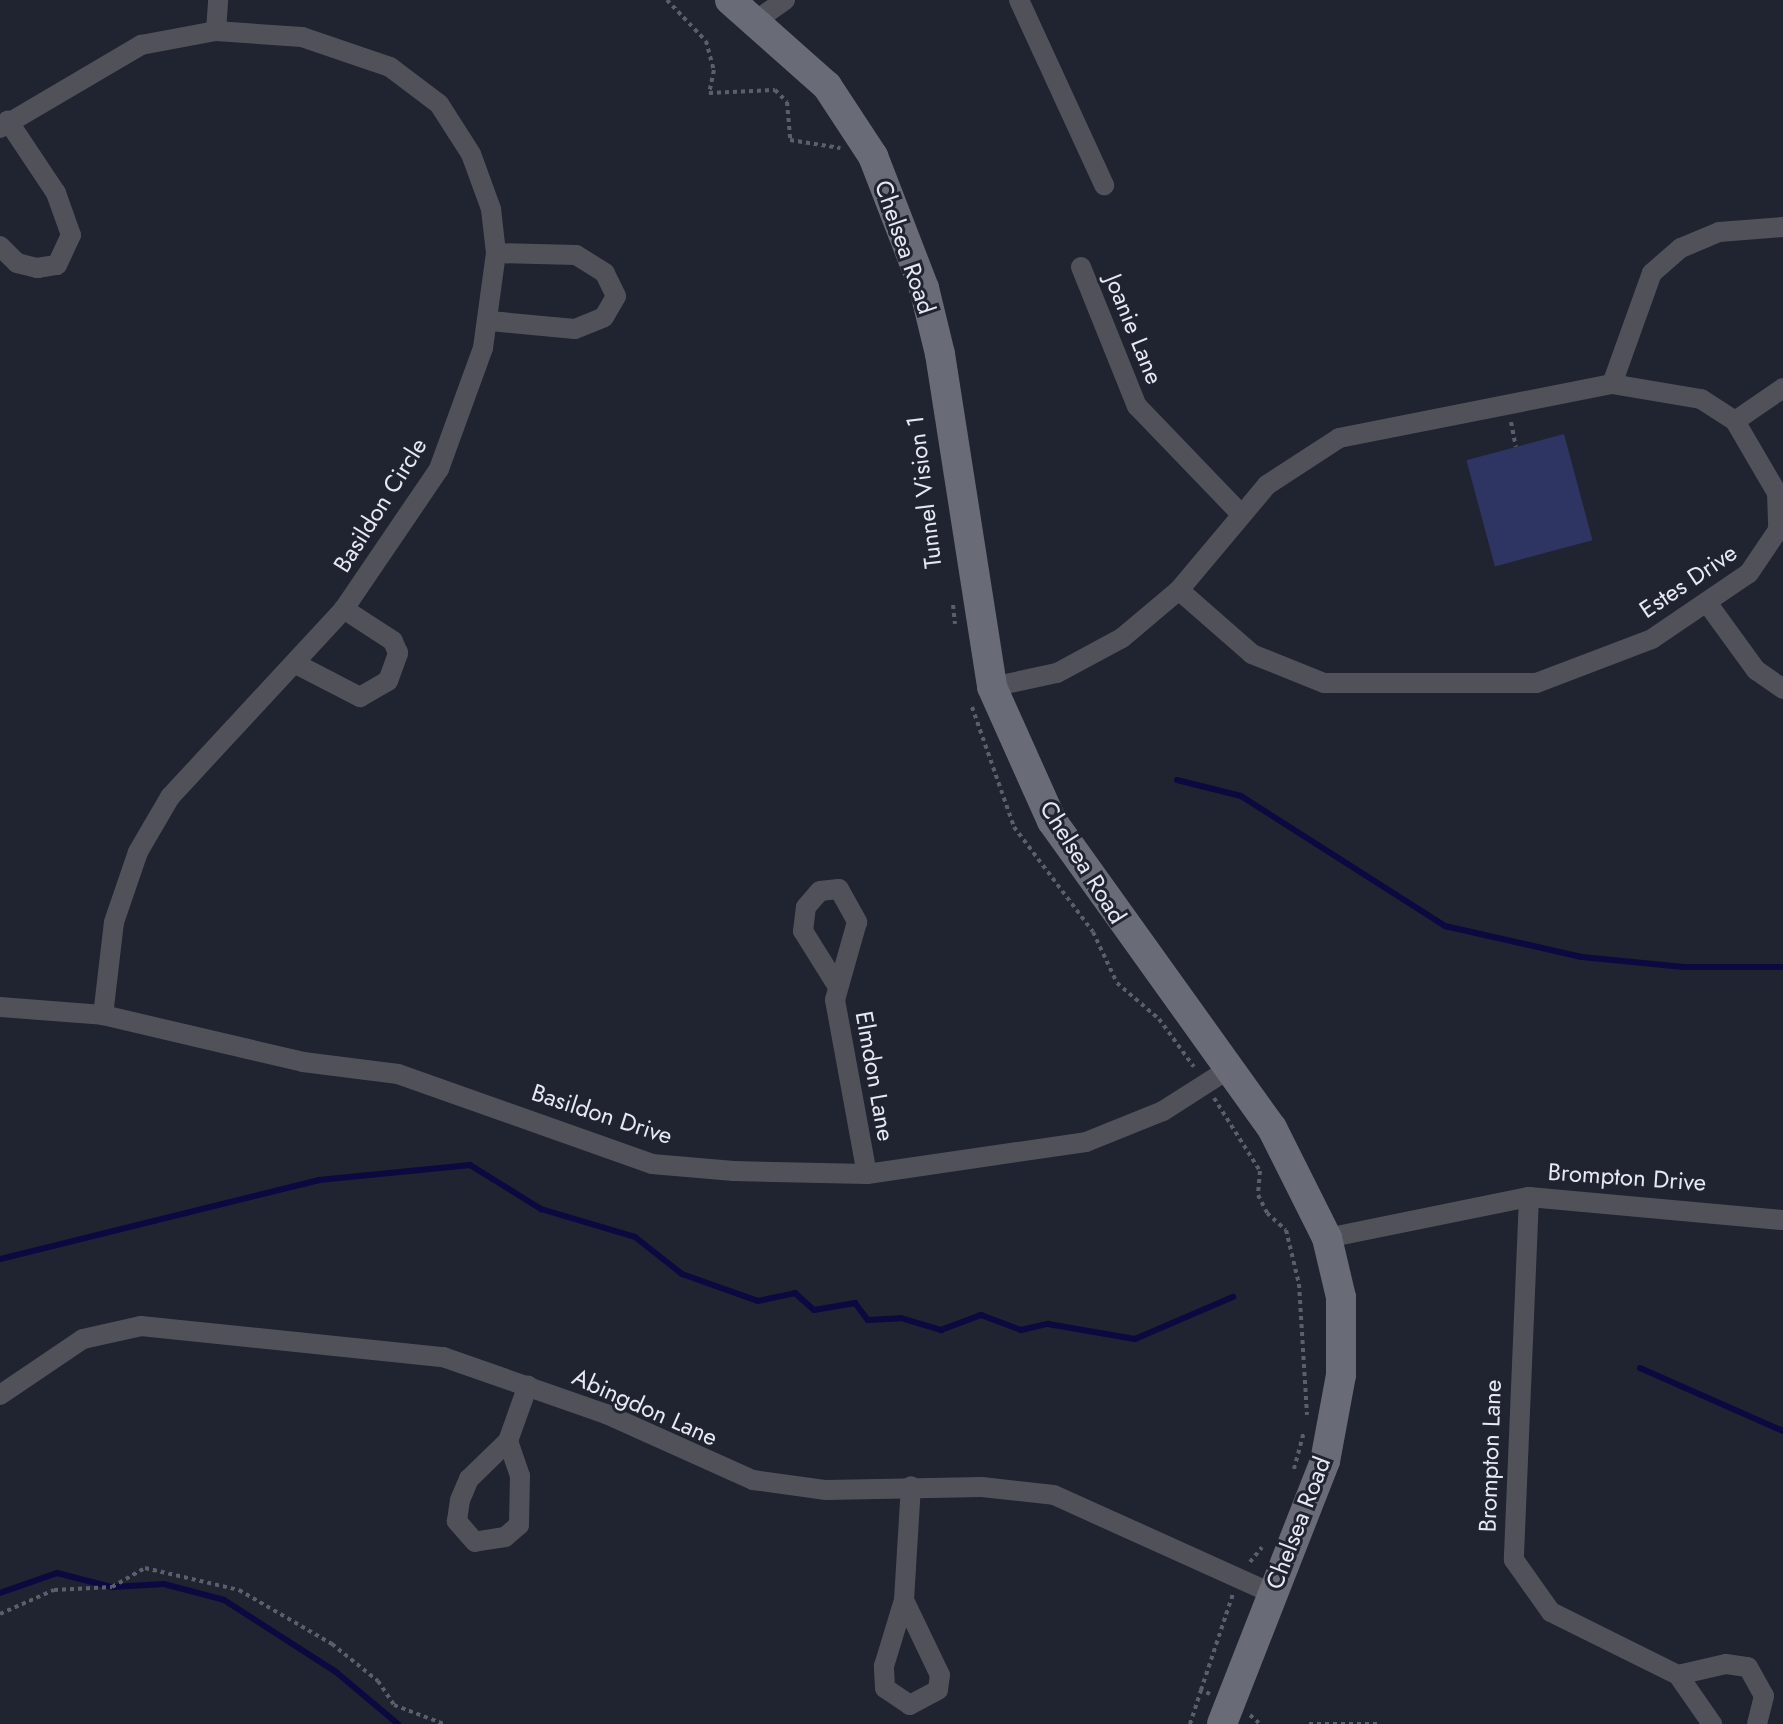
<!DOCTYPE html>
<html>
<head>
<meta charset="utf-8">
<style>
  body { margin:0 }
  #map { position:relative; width:1783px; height:1724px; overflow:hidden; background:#202330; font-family:Jost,sans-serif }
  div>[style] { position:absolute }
  .green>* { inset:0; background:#2f3563; transform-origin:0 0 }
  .stream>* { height:6px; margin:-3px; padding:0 3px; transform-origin:3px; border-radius:3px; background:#0c0840 }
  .path>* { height:4px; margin-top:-2px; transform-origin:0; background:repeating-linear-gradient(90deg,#5c5f6b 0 4px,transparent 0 8px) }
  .street>* { height:20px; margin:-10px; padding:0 10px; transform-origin:10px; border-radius:10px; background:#515259 }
  .secondary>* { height:30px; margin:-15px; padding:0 15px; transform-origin:15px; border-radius:15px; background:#696c77 }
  span { translate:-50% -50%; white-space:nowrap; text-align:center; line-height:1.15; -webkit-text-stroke:6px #202330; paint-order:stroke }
  .street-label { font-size:24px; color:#e6e8f2 }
</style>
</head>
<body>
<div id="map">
  <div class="green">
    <i style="left:1564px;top:434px;width:110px;height:101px;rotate:75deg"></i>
  </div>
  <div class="stream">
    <i style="left:1177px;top:780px;width:66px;rotate:14deg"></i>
    <i style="left:1241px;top:796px;width:242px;rotate:32.5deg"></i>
    <i style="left:1445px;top:926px;width:140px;rotate:12.8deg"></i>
    <i style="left:1582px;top:957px;width:102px;rotate:5.6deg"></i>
    <i style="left:1684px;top:967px;width:99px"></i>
    <i style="left:0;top:1259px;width:329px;rotate:-13.9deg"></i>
    <i style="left:319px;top:1180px;width:152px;rotate:-5.7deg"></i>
    <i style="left:470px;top:1165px;width:84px;rotate:31.8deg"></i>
    <i style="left:541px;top:1209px;width:98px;rotate:16.6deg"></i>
    <i style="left:635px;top:1237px;width:60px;rotate:38.2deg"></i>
    <i style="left:682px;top:1274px;width:81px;rotate:19.6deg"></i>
    <i style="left:758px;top:1301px;width:38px;rotate:-12deg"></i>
    <i style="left:795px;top:1293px;width:25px;rotate:42deg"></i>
    <i style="left:814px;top:1310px;width:42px;rotate:-9.7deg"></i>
    <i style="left:855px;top:1303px;width:21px;rotate:53deg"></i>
    <i style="left:868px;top:1320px;width:33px;rotate:-3deg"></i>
    <i style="left:901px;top:1318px;width:42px;rotate:16.7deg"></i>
    <i style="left:941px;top:1330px;width:43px;rotate:-20.6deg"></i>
    <i style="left:981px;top:1315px;width:43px;rotate:20.6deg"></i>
    <i style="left:1021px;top:1330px;width:28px;rotate:-13deg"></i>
    <i style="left:1048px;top:1324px;width:88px;rotate:9.8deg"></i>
    <i style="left:1135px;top:1339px;width:107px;rotate:-23.2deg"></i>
    <i style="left:1640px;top:1368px;width:156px;rotate:23.8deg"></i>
    <i style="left:0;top:1593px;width:60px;rotate:-19.3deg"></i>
    <i style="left:57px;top:1573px;width:57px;rotate:14.3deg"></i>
    <i style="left:112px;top:1587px;width:52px;rotate:-3.3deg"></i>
    <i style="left:164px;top:1584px;width:62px;rotate:14.9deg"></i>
    <i style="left:224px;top:1600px;width:133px;rotate:32.7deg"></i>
    <i style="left:336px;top:1672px;width:81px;rotate:40deg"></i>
  </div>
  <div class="path">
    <i style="left:667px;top:0;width:57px;rotate:46.4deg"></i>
    <i style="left:706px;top:41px;width:30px;rotate:75deg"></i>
    <i style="left:714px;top:70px;width:24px;rotate:102deg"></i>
    <i style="left:709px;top:93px;width:66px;rotate:-2.6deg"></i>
    <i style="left:775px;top:90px;width:17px;rotate:45deg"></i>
    <i style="left:787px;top:102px;width:38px;rotate:85deg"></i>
    <i style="left:790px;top:140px;width:51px;rotate:9.1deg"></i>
    <i style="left:1511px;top:422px;width:25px;rotate:79deg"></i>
    <i style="left:953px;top:605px;width:19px;rotate:84deg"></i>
    <i style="left:972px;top:707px;width:127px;rotate:70.7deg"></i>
    <i style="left:1014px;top:827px;width:131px;rotate:53deg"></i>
    <i style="left:1093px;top:932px;width:56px;rotate:64.8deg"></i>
    <i style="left:1117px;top:983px;width:55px;rotate:40.6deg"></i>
    <i style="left:1159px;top:1019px;width:59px;rotate:53.9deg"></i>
    <i style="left:1214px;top:1098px;width:86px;rotate:57.8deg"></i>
    <i style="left:1260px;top:1171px;width:24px;rotate:95deg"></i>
    <i style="left:1258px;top:1195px;width:20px;rotate:63deg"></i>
    <i style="left:1267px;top:1213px;width:25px;rotate:42deg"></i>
    <i style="left:1286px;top:1230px;width:56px;rotate:76.5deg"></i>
    <i style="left:1299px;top:1284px;width:131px;rotate:86.5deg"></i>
    <i style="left:1294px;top:1469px;width:38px;rotate:-75deg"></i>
    <i style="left:1250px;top:1562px;width:19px;rotate:-51deg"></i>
    <i style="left:0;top:1614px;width:59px;rotate:-24deg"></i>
    <i style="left:54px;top:1590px;width:58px;rotate:-3deg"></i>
    <i style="left:112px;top:1587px;width:38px;rotate:-30deg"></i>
    <i style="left:145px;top:1568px;width:97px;rotate:13.2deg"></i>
    <i style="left:239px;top:1590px;width:108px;rotate:30.1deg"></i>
    <i style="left:332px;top:1644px;width:59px;rotate:38.8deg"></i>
    <i style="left:378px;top:1681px;width:29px;rotate:56deg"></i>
    <i style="left:394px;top:1705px;width:53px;rotate:20.8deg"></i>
    <i style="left:1210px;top:1694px;width:10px;rotate:-156deg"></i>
    <i style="left:1201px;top:1690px;width:101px;rotate:-71.6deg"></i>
    <i style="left:1250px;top:1715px;width:13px;rotate:42deg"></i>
    <i style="left:1190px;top:1724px;width:36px;rotate:-72deg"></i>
    <i style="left:1309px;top:1724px;width:68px"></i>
  </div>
  <div class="street">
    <i style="left:1019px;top:0;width:204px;rotate:65.3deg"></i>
    <i style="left:758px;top:19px;width:33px;rotate:-35deg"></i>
    <i style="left:216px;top:31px;width:31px;rotate:-86deg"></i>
    <i style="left:0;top:128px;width:164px;rotate:-30.5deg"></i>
    <i style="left:141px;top:45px;width:76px;rotate:-10.6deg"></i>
    <i style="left:216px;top:31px;width:86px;rotate:4deg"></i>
    <i style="left:302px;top:37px;width:93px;rotate:18.8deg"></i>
    <i style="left:390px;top:67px;width:61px;rotate:37.1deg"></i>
    <i style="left:439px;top:104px;width:59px;rotate:57.4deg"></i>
    <i style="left:471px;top:154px;width:59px;rotate:70deg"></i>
    <i style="left:491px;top:209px;width:44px;rotate:83.5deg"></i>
    <i style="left:496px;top:253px;width:96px;rotate:97.8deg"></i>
    <i style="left:483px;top:348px;width:129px;rotate:110deg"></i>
    <i style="left:439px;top:469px;width:169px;rotate:124.2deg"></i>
    <i style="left:344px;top:609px;width:256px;rotate:132.8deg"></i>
    <i style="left:170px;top:797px;width:64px;rotate:120.2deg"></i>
    <i style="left:138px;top:852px;width:74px;rotate:108.9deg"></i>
    <i style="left:114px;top:922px;width:94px;rotate:96.7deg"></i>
    <i style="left:0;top:246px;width:24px;rotate:45deg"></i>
    <i style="left:17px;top:263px;width:21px;rotate:14deg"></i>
    <i style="left:37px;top:268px;width:20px;rotate:-9deg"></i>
    <i style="left:57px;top:265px;width:33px;rotate:-65deg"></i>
    <i style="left:71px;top:235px;width:45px;rotate:-109.7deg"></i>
    <i style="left:56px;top:193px;width:87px;rotate:-123.7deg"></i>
    <i style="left:1081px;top:267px;width:150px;rotate:68.1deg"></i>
    <i style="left:1137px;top:406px;width:149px;rotate:46.1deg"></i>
    <i style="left:490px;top:321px;width:85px;rotate:5.4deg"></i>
    <i style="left:575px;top:329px;width:31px;rotate:-22deg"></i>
    <i style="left:604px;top:317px;width:24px;rotate:-60deg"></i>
    <i style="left:616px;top:296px;width:25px;rotate:-116deg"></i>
    <i style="left:605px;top:273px;width:34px;rotate:-148deg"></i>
    <i style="left:576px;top:255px;width:80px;rotate:-178.6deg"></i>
    <i style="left:1612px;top:384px;width:118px;rotate:-70.2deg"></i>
    <i style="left:1652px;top:273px;width:38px;rotate:-41deg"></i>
    <i style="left:1681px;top:248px;width:41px;rotate:-22.8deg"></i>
    <i style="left:1719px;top:232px;width:64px;rotate:-4.5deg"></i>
    <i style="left:1735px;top:421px;width:58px;rotate:-34.5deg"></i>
    <i style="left:1708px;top:604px;width:82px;rotate:54deg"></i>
    <i style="left:1756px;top:670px;width:33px;rotate:35deg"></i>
    <i style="left:298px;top:665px;width:70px;rotate:27.3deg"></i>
    <i style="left:360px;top:697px;width:32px;rotate:-30deg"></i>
    <i style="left:388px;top:681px;width:30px;rotate:-70deg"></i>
    <i style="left:398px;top:653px;width:13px;rotate:-113deg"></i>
    <i style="left:393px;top:641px;width:59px;rotate:-146.9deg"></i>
    <i style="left:992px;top:687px;width:66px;rotate:-12.2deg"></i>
    <i style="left:1057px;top:673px;width:74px;rotate:-28.3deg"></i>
    <i style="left:1122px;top:638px;width:75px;rotate:-40.1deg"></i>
    <i style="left:1179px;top:590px;width:137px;rotate:-50deg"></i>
    <i style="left:1267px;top:485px;width:86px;rotate:-33.1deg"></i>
    <i style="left:1339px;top:438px;width:278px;rotate:-11.2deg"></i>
    <i style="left:1612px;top:384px;width:90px;rotate:9.6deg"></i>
    <i style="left:1701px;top:399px;width:40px;rotate:32.9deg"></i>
    <i style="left:1735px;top:421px;width:83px;rotate:59.7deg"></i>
    <i style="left:1777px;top:493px;width:37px;rotate:88deg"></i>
    <i style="left:1778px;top:530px;width:52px;rotate:124deg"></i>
    <i style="left:1749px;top:573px;width:117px;rotate:145.8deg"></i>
    <i style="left:1652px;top:639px;width:124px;rotate:159.2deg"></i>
    <i style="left:1536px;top:683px;width:212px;rotate:180deg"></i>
    <i style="left:1324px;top:683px;width:78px;rotate:-158.1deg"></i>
    <i style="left:1252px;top:654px;width:97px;rotate:-138.8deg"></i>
    <i style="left:838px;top:987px;width:66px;rotate:-122deg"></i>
    <i style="left:803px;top:931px;width:24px;rotate:-83deg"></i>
    <i style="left:806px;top:907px;width:21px;rotate:-49deg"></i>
    <i style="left:820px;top:891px;width:19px;rotate:-6deg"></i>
    <i style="left:839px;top:889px;width:38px;rotate:61deg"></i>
    <i style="left:857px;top:922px;width:81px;rotate:105.8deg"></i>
    <i style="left:835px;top:1000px;width:177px;rotate:79.6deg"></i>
    <i style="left:0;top:1007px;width:103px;rotate:4.4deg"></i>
    <i style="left:103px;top:1015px;width:205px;rotate:13.2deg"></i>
    <i style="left:303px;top:1062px;width:96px;rotate:7.2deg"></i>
    <i style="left:398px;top:1074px;width:269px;rotate:19.5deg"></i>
    <i style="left:652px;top:1164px;width:82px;rotate:4.9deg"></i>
    <i style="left:734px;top:1171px;width:133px;rotate:1.3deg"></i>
    <i style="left:867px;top:1174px;width:221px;rotate:-8.3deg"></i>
    <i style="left:1086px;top:1142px;width:83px;rotate:-21.9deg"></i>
    <i style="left:1163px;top:1111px;width:76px;rotate:-32.6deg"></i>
    <i style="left:1529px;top:1197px;width:363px;rotate:92.4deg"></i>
    <i style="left:1514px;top:1560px;width:64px;rotate:54.6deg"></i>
    <i style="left:1551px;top:1612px;width:142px;rotate:26.4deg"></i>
    <i style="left:1678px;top:1675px;width:60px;rotate:55.2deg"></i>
    <i style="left:1327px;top:1238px;width:206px;rotate:-11.5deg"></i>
    <i style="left:1529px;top:1197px;width:255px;rotate:5.2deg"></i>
    <i style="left:0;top:1395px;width:100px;rotate:-34deg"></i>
    <i style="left:83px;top:1339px;width:59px;rotate:-12.6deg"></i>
    <i style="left:141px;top:1326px;width:304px;rotate:5.9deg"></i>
    <i style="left:443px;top:1357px;width:173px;rotate:19.3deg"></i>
    <i style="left:606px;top:1414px;width:161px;rotate:24.2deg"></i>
    <i style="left:753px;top:1480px;width:74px;rotate:7.8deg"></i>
    <i style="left:826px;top:1490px;width:156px;rotate:-1.1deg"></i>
    <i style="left:982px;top:1487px;width:72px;rotate:6.3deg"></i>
    <i style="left:1054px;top:1495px;width:238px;rotate:24.3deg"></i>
    <i style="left:508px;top:1441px;width:37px;rotate:71deg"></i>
    <i style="left:520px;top:1476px;width:49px;rotate:91.2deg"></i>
    <i style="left:519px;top:1525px;width:18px;rotate:139deg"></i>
    <i style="left:505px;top:1537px;width:30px;rotate:171deg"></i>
    <i style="left:475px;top:1542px;width:28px;rotate:-131deg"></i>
    <i style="left:457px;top:1521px;width:21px;rotate:-82deg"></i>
    <i style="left:460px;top:1500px;width:23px;rotate:-67deg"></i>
    <i style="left:469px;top:1479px;width:54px;rotate:-44.3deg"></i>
    <i style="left:508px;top:1441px;width:59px;rotate:-70.3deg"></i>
    <i style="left:904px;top:1600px;width:83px;rotate:64.4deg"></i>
    <i style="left:940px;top:1675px;width:15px;rotate:98deg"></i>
    <i style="left:938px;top:1690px;width:32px;rotate:152deg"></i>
    <i style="left:910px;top:1705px;width:30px;rotate:-146deg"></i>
    <i style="left:885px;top:1688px;width:22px;rotate:-93deg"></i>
    <i style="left:884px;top:1666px;width:69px;rotate:-73.1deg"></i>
    <i style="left:904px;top:1600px;width:114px;rotate:-86.5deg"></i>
    <i style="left:1678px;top:1675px;width:49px;rotate:-12.9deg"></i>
    <i style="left:1726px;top:1664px;width:22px;rotate:8deg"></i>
    <i style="left:1748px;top:1667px;width:33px;rotate:61deg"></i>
    <i style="left:1764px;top:1696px;width:29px;rotate:104deg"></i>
  </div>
  <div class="secondary">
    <i style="left:730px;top:0;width:130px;rotate:41.6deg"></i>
    <i style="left:827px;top:86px;width:84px;rotate:56.7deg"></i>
    <i style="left:873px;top:156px;width:142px;rotate:68.9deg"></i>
    <i style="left:924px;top:288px;width:68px;rotate:76.4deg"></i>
    <i style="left:940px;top:354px;width:337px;rotate:81.1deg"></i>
    <i style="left:992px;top:687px;width:147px;rotate:65.9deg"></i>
    <i style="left:1052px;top:821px;width:378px;rotate:54.4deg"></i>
    <i style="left:1272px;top:1128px;width:123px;rotate:63.4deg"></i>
    <i style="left:1327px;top:1238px;width:61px;rotate:76.7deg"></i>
    <i style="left:1341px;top:1297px;width:78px;rotate:90deg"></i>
    <i style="left:1341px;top:1375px;width:87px;rotate:100.5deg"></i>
    <i style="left:1325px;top:1461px;width:282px;rotate:111.4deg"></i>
  </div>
  <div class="street-label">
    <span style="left:905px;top:247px;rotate:71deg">Chelsea Road</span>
    <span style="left:1134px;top:329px;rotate:68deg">Joanie Lane</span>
    <span style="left:924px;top:492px;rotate:-97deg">Tunnel Vision 1</span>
    <span style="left:380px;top:505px;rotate:-58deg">Basildon Circle</span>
    <span style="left:1688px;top:581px;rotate:-34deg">Estes Drive</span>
    <span style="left:1083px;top:862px;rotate:58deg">Chelsea Road</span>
    <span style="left:875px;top:1076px;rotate:80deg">Elmdon Lane</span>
    <span style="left:602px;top:1114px;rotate:18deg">Basildon Drive</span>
    <span style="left:1627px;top:1177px;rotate:4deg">Brompton Drive</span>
    <span style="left:645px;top:1407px;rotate:24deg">Abingdon Lane</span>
    <span style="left:1490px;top:1456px;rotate:-88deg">Brompton Lane</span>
    <span style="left:1298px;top:1523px;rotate:-69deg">Chelsea Road</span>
  </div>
</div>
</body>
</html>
